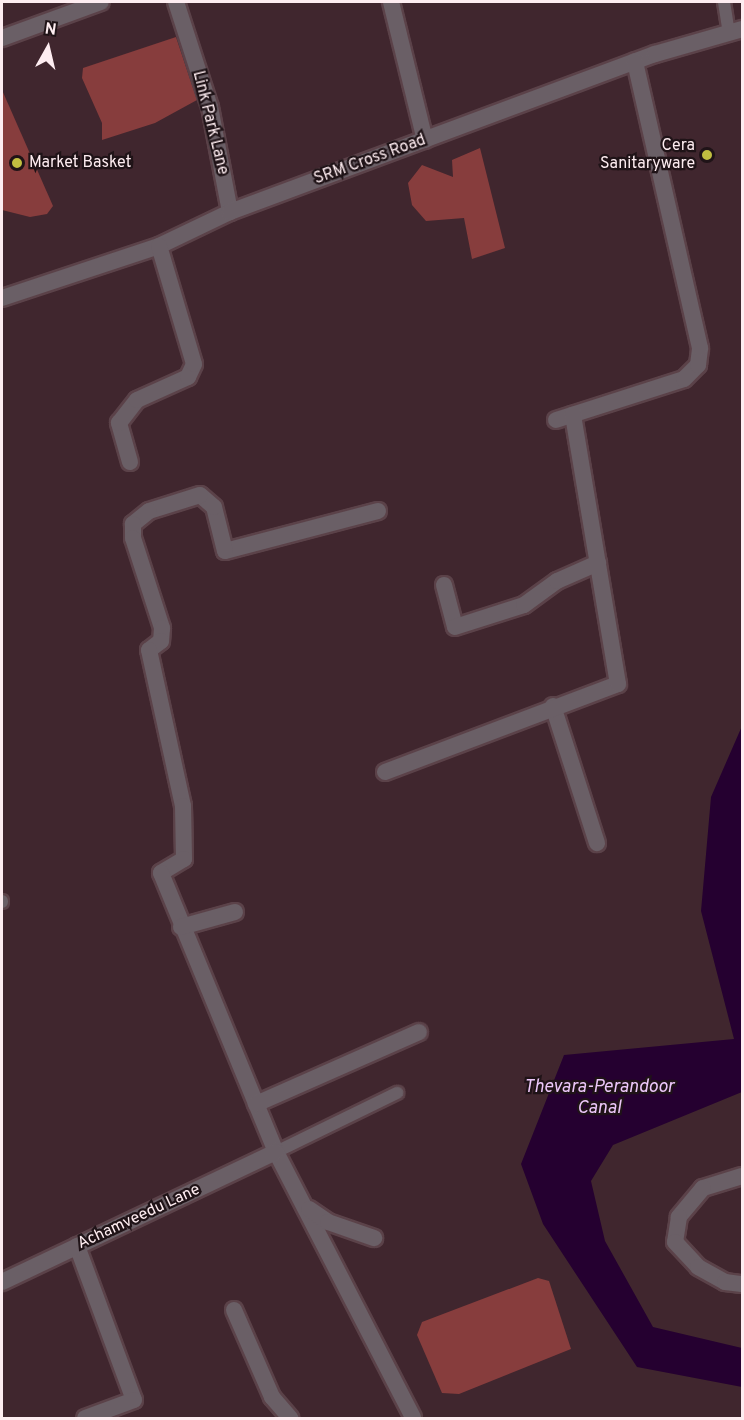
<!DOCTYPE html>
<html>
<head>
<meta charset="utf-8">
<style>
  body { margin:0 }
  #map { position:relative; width:744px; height:1420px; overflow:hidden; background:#40262e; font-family:Overpass,sans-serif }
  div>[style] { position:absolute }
  .water>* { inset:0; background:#250030 }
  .building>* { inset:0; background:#873d3d }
  .roads { filter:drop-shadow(2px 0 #5b4249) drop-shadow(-2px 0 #5b4249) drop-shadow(0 2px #5b4249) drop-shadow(0 -2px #5b4249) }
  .service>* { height:12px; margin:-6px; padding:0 6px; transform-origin:6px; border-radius:6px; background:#6a5f66 }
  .minor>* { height:16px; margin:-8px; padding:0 8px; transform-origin:8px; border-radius:8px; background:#6a5f66 }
  .dots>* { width:16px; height:16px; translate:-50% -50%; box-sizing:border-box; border:3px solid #1f1317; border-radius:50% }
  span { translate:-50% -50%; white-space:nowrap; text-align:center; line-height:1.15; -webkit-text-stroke:4.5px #1f1317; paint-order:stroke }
  .street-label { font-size:16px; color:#feedf1 }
  .poi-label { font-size:16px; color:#feedf1 }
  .right { translate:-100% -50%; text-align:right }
  .left { translate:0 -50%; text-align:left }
  .water-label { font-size:18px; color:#ecc7f9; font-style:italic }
  .frame { position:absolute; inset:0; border:3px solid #feedf1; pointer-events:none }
  .north { position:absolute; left:18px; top:18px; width:60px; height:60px; -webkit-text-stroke:4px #1f1317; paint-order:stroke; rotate:8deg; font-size:16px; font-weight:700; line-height:24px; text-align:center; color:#feedf1 }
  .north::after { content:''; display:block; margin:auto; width:21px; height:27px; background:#feedf1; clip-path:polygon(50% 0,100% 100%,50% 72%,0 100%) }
</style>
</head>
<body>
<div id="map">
  <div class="water">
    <i style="clip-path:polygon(742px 726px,742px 1092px,613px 1145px,591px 1181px,605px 1241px,653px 1327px,742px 1348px,742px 1387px,637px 1367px,543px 1224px,521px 1164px,564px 1055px,734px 1039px,701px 911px,711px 797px)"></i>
  </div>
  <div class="building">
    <i style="clip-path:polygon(176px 37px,197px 100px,155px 123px,102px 140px,102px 123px,82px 78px,83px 68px)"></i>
    <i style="clip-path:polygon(2px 90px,53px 206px,47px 214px,30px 217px,2px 210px)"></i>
    <i style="clip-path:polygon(480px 148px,505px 248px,472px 259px,464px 218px,426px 221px,412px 205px,408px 183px,422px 165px,453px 177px,452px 160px)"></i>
    <i style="clip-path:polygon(538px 1278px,549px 1281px,571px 1349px,459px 1394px,442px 1393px,417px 1335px,422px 1322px)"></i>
  </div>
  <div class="roads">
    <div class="service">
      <i style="left:724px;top:2px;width:31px;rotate:81deg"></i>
      <i style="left:2px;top:901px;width:1px;rotate:90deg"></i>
      <i style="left:276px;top:1152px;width:135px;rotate:-26deg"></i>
    </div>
    <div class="minor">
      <i style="left:176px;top:2px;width:110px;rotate:72.1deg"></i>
      <i style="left:210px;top:107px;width:107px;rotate:79.2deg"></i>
      <i style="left:391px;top:2px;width:142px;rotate:76.2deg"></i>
      <i style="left:2px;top:38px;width:105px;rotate:-20deg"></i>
      <i style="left:2px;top:298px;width:165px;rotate:-18.3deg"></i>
      <i style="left:159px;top:246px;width:79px;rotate:-25.6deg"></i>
      <i style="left:230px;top:212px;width:453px;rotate:-20.4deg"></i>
      <i style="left:655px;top:54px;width:91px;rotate:-16deg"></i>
      <i style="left:556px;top:420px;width:134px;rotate:-17.8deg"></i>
      <i style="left:684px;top:379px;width:20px;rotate:-45deg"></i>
      <i style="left:698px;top:365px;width:17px;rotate:-83deg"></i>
      <i style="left:700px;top:348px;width:294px;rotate:-102.8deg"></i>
      <i style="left:130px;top:462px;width:41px;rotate:-105.8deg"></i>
      <i style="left:119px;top:423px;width:29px;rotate:-52deg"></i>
      <i style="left:137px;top:400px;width:56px;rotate:-24.3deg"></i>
      <i style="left:188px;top:377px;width:14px;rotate:-65deg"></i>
      <i style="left:194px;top:364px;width:123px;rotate:-106.5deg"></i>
      <i style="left:378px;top:511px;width:158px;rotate:165.3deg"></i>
      <i style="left:225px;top:551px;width:45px;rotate:-104deg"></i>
      <i style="left:214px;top:507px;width:18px;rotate:-139deg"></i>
      <i style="left:200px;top:495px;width:53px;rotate:162.6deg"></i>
      <i style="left:149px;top:511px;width:21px;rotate:141deg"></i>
      <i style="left:133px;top:524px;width:14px;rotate:90deg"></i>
      <i style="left:133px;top:538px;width:95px;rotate:72.1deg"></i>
      <i style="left:162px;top:628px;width:13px;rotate:94deg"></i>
      <i style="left:161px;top:641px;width:15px;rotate:143deg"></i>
      <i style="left:149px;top:650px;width:160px;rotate:77.7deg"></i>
      <i style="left:183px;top:806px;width:53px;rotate:88.9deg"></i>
      <i style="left:184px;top:859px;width:27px;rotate:149deg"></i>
      <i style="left:161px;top:873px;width:302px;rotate:67.6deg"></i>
      <i style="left:276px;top:1152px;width:299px;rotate:62.7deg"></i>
      <i style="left:444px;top:585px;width:43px;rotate:75.3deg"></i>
      <i style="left:455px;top:627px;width:72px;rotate:-17.7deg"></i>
      <i style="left:524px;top:605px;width:41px;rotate:-36deg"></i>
      <i style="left:557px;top:581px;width:45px;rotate:-23.7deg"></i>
      <i style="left:553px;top:706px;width:144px;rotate:72.2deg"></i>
      <i style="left:385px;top:772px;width:249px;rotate:-20.7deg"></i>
      <i style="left:618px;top:684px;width:273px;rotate:-99.5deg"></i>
      <i style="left:181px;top:927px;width:56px;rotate:-15.5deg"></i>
      <i style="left:256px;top:1104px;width:178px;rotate:-23.8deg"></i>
      <i style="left:742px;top:1176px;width:41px;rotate:162.9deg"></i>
      <i style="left:703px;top:1188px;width:38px;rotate:130deg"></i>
      <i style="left:679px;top:1217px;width:25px;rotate:99deg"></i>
      <i style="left:675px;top:1242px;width:34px;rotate:47deg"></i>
      <i style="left:698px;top:1267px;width:31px;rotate:29deg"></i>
      <i style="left:725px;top:1282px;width:17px;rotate:7deg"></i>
      <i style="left:309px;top:1209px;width:23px;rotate:34deg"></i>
      <i style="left:328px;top:1222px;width:49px;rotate:19.2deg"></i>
      <i style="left:77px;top:1246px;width:164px;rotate:69.7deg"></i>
      <i style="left:134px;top:1400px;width:52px;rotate:159.8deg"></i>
      <i style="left:2px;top:1282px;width:303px;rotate:-25.4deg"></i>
      <i style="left:234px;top:1310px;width:95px;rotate:66.4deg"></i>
      <i style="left:272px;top:1397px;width:28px;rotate:49deg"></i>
    </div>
  </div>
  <div class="dots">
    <i style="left:707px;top:155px;background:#c1be40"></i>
    <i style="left:17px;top:163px;background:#c1be40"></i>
  </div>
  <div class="street-label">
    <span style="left:210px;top:123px;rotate:76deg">Link Park Lane</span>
    <span style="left:370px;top:160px;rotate:-20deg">SRM Cross Road</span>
    <span style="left:139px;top:1217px;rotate:-25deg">Achamveedu Lane</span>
  </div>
  <div class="poi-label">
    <span class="right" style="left:695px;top:155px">Cera<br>Sanitaryware</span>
    <span class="left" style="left:29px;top:163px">Market Basket</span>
  </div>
  <div class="water-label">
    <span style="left:599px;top:1099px">Thevara-Perandoor<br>Canal</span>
  </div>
  <div class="frame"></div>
  <div class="north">N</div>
</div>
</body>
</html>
